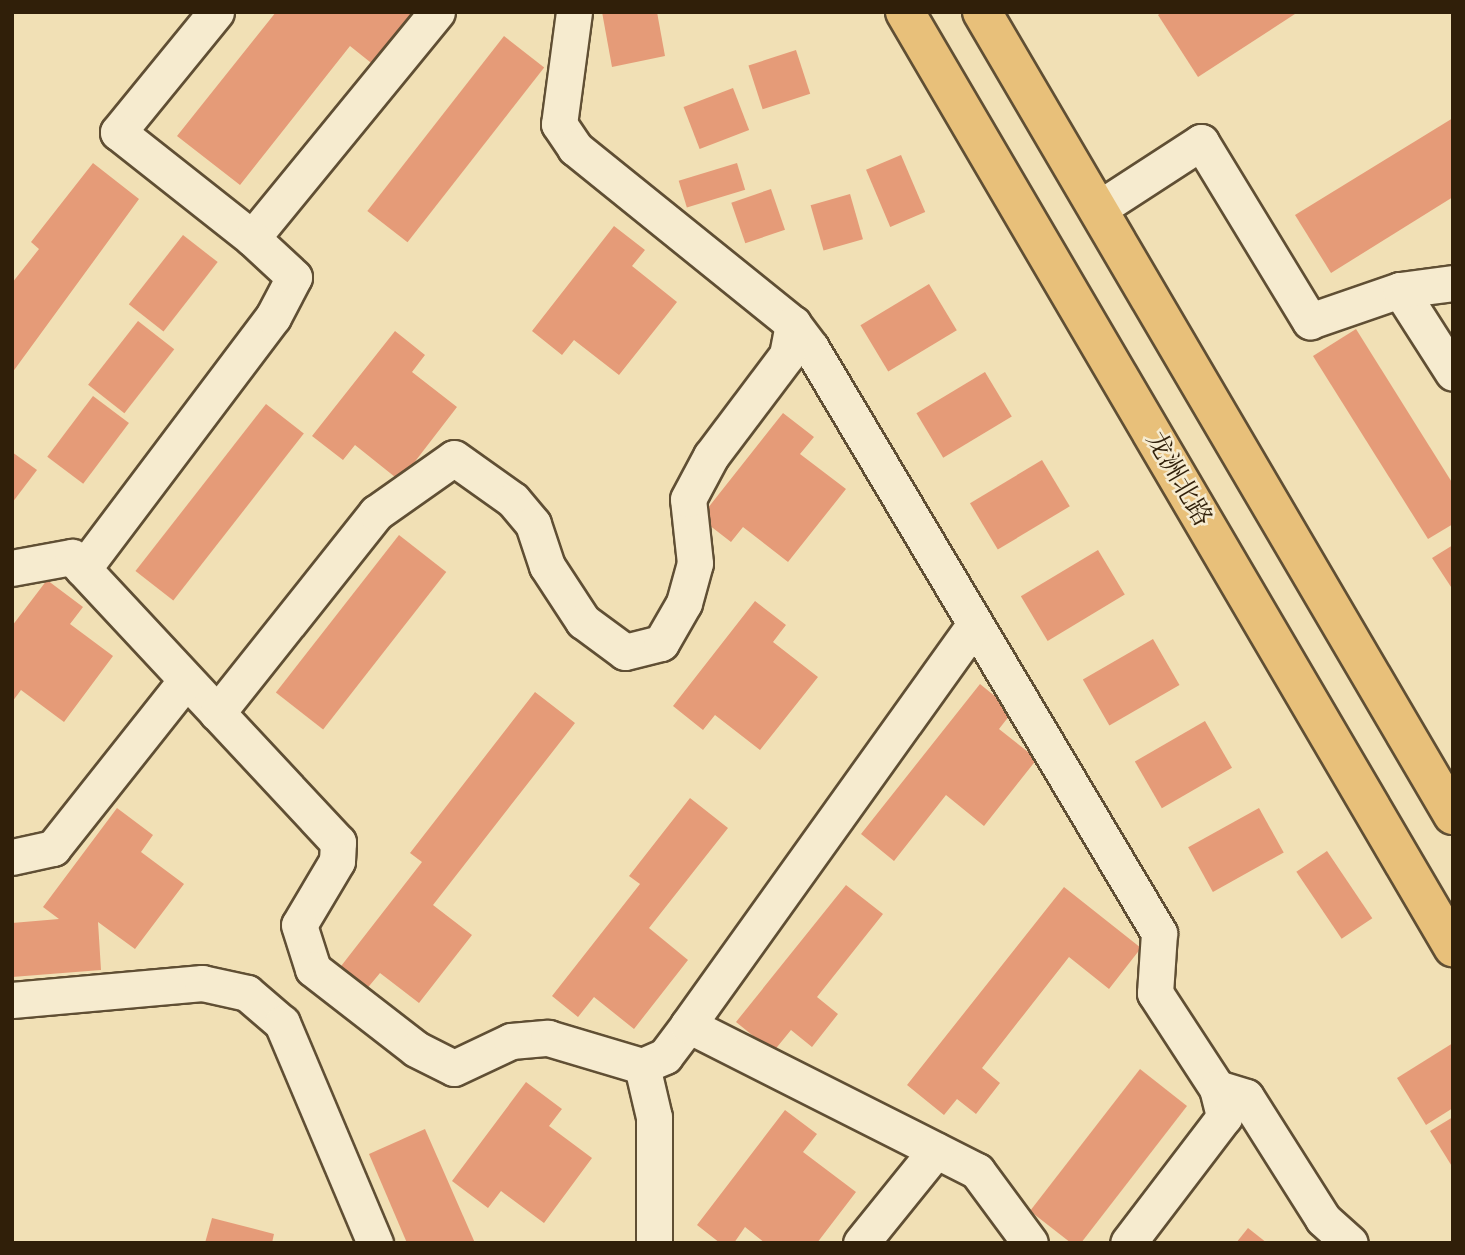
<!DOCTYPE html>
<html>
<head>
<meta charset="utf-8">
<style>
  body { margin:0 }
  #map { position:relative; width:1465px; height:1255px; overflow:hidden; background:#f1e0b5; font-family:"EB Garamond","Noto Serif SC",serif }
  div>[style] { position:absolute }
  .building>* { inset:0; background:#e59b78; transform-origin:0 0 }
  .roads { filter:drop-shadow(2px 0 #604f34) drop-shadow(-2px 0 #604f34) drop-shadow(0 2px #604f34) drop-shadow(0 -2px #604f34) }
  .minor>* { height:35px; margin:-17.5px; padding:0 17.5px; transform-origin:17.5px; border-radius:17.5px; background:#f6ebcf }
  .major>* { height:38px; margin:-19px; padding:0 19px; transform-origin:19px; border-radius:19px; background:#e8c07a }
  span { translate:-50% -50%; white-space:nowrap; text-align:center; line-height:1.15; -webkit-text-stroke:5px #f6ebcf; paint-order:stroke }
  .street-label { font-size:26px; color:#301f09 }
  .frame { position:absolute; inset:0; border:14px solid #301f09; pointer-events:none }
</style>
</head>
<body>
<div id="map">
  <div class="building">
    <i style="clip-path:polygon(276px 12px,418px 12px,375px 66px,350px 46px,240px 185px,177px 136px)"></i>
    <i style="clip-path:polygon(602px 12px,657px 12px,665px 56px,612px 67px)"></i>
    <i style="clip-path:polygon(1162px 12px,1298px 12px,1198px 77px,1158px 15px)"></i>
    <i style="left:504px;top:36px;width:51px;height:222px;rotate:38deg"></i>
    <i style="left:796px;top:50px;width:46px;height:50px;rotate:72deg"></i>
    <i style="left:733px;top:88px;width:45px;height:53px;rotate:69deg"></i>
    <i style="clip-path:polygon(1453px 118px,1453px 197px,1331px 273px,1295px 215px)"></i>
    <i style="left:901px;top:155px;width:62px;height:38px;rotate:67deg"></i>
    <i style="clip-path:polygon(93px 163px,139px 199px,12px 373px,12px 283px,39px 249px,31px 242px)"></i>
    <i style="left:737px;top:163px;width:28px;height:61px;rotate:73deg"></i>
    <i style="left:771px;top:189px;width:43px;height:42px;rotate:71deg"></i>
    <i style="left:850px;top:194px;width:47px;height:41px;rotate:74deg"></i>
    <i style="clip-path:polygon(614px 226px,645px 250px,632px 266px,677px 302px,619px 375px,574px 340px,562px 355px,532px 331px)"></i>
    <i style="left:183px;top:235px;width:44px;height:88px;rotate:38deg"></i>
    <i style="left:929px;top:284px;width:54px;height:80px;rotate:59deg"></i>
    <i style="left:138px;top:321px;width:46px;height:81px;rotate:38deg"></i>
    <i style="clip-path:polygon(1356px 329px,1453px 484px,1453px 524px,1428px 539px,1313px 356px)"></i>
    <i style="clip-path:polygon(395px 331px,425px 355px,412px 372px,457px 407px,400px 481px,355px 445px,343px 460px,312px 436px)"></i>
    <i style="left:985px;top:372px;width:52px;height:80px;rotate:59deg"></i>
    <i style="left:93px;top:396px;width:45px;height:76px;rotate:37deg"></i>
    <i style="left:266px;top:404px;width:48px;height:212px;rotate:38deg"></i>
    <i style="clip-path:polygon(783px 413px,814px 437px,800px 454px,846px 489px,788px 562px,743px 527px,731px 542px,700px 518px)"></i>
    <i style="clip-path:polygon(12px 452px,37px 470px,12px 503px)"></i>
    <i style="left:1042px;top:460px;width:54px;height:84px;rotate:59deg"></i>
    <i style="left:399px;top:535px;width:60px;height:200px;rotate:38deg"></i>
    <i style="clip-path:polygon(1453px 545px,1453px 590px,1432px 558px)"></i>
    <i style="left:1098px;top:550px;width:52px;height:90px;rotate:59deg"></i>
    <i style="clip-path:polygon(47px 580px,83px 607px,70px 624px,113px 656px,64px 722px,21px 690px,12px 702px,12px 626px)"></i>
    <i style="clip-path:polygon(755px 601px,786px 625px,773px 642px,818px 677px,760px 750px,715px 715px,703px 730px,673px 706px)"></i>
    <i style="left:1153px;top:639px;width:53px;height:81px;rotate:60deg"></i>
    <i style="clip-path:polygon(980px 684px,1013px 711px,999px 729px,1037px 759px,984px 826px,946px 795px,894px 861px,861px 834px)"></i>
    <i style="clip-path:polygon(535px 692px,575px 723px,433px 905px,472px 935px,419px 1003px,380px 973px,365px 991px,338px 970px,422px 862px,410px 853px)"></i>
    <i style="left:1205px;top:721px;width:54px;height:81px;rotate:60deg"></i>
    <i style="clip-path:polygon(690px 798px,728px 828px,649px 928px,688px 960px,634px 1029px,594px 997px,578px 1017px,552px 996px,640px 884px,629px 876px)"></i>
    <i style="clip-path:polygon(117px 808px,153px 835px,141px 852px,184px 884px,135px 949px,98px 922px,101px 970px,12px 977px,12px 923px,59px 919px,43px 907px)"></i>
    <i style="left:1259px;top:808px;width:51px;height:81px;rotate:61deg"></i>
    <i style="left:1327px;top:851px;width:81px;height:37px;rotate:56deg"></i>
    <i style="clip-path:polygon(846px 885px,883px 914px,817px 997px,838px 1014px,812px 1047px,791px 1030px,773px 1052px,736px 1022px)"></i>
    <i style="clip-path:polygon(1064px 887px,1141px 948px,1109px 989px,1069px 957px,982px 1068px,1000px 1083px,976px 1114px,957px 1099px,944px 1115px,907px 1085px)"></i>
    <i style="clip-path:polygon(1453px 1043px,1453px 1108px,1426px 1125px,1397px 1078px)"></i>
    <i style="clip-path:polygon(1140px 1069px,1187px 1106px,1081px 1243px,1071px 1243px,1030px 1211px)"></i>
    <i style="clip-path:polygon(526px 1082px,562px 1109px,549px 1126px,592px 1158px,544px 1223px,501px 1191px,488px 1208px,452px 1181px)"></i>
    <i style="clip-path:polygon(785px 1110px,817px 1134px,803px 1152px,856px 1192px,817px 1243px,765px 1243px,745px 1227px,734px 1243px,720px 1243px,697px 1225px)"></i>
    <i style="clip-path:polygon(1453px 1117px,1453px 1168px,1430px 1131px)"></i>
    <i style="clip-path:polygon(425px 1129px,475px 1243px,407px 1243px,369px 1154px)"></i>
    <i style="clip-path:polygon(212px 1218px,274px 1234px,272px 1243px,205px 1243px)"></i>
    <i style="clip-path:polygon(1248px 1228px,1267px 1243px,1236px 1243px)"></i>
  </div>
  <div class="roads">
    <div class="minor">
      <i style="left:216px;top:12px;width:155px;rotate:129.2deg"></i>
      <i style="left:118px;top:132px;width:171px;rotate:38.3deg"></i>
      <i style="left:252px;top:238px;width:292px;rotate:-50.7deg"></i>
      <i style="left:574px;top:12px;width:113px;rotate:97.6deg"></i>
      <i style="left:559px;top:124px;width:29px;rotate:56deg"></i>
      <i style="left:575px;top:148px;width:280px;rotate:38.9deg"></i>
      <i style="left:793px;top:324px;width:30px;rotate:53deg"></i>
      <i style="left:811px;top:348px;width:681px;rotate:59.25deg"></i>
      <i style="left:1159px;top:933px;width:60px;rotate:93.8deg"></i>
      <i style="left:1155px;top:993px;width:113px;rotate:56.9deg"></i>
      <i style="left:1217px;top:1088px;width:30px;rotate:76deg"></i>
      <i style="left:1224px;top:1117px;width:158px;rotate:127.3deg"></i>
      <i style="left:1098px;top:209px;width:123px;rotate:-33deg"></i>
      <i style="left:1201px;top:142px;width:210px;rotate:58.7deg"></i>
      <i style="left:1310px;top:321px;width:95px;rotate:-19deg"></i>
      <i style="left:1400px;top:290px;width:98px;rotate:57.4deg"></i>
      <i style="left:1400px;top:290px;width:53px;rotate:-7.5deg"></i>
      <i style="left:12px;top:568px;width:61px;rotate:-10.4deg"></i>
      <i style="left:72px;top:557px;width:390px;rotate:47deg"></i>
      <i style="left:338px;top:842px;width:19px;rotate:93deg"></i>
      <i style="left:337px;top:861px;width:74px;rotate:120.7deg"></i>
      <i style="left:299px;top:925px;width:46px;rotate:72.3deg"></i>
      <i style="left:313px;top:969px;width:130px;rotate:37.8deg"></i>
      <i style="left:416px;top:1049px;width:42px;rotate:26.6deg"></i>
      <i style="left:454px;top:1068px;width:63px;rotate:-25.3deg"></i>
      <i style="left:511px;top:1041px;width:37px;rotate:-5deg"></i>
      <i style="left:548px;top:1038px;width:98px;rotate:16.6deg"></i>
      <i style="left:642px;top:1066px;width:25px;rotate:-23deg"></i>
      <i style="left:665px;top:1056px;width:39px;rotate:-53deg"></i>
      <i style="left:83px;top:569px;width:316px;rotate:-53deg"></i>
      <i style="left:273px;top:317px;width:45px;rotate:-62.3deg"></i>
      <i style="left:294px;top:277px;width:57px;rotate:-137.1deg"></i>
      <i style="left:975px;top:624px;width:493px;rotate:125.6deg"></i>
      <i style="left:688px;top:1025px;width:324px;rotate:26.8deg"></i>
      <i style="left:977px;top:1171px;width:89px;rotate:53.6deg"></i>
      <i style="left:217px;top:713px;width:256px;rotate:-51.5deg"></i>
      <i style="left:376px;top:513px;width:95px;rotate:-35.2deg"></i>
      <i style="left:454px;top:458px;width:72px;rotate:35.4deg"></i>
      <i style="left:513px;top:500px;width:31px;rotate:50deg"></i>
      <i style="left:533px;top:524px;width:44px;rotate:71.6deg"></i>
      <i style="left:547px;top:566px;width:66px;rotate:56.8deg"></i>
      <i style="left:583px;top:621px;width:52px;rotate:36.4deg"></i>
      <i style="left:625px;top:652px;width:37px;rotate:-14deg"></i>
      <i style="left:661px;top:643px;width:46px;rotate:-60.1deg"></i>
      <i style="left:684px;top:603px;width:41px;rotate:-74.6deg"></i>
      <i style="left:695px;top:563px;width:64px;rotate:-96.2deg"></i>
      <i style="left:688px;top:499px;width:49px;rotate:-61.9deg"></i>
      <i style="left:711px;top:456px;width:126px;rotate:-53deg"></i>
      <i style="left:787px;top:355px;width:32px;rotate:-79deg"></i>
      <i style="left:12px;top:857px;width:42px;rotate:-12.4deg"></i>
      <i style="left:53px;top:848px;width:214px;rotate:-51.6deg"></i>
      <i style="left:12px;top:1000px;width:191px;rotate:-5.1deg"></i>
      <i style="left:202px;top:983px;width:46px;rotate:12.5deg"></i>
      <i style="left:247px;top:993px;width:46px;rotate:40.6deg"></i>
      <i style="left:282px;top:1023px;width:239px;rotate:67.1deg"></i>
      <i style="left:642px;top:1066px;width:52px;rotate:76.8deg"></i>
      <i style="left:654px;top:1117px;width:126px;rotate:90deg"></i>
      <i style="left:1217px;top:1088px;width:30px;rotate:17deg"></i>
      <i style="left:1246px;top:1097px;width:144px;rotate:57.7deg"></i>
      <i style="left:1323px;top:1219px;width:36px;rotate:42deg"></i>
      <i style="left:861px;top:1243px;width:119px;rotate:-51.1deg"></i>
    </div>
    <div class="major">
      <i style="left:905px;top:12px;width:1084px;rotate:59.63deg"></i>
      <i style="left:982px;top:12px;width:931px;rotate:59.61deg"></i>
    </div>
  </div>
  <div class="street-label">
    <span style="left:1179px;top:479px;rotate:60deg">龙洲北路</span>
  </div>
  <div class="frame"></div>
</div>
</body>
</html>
